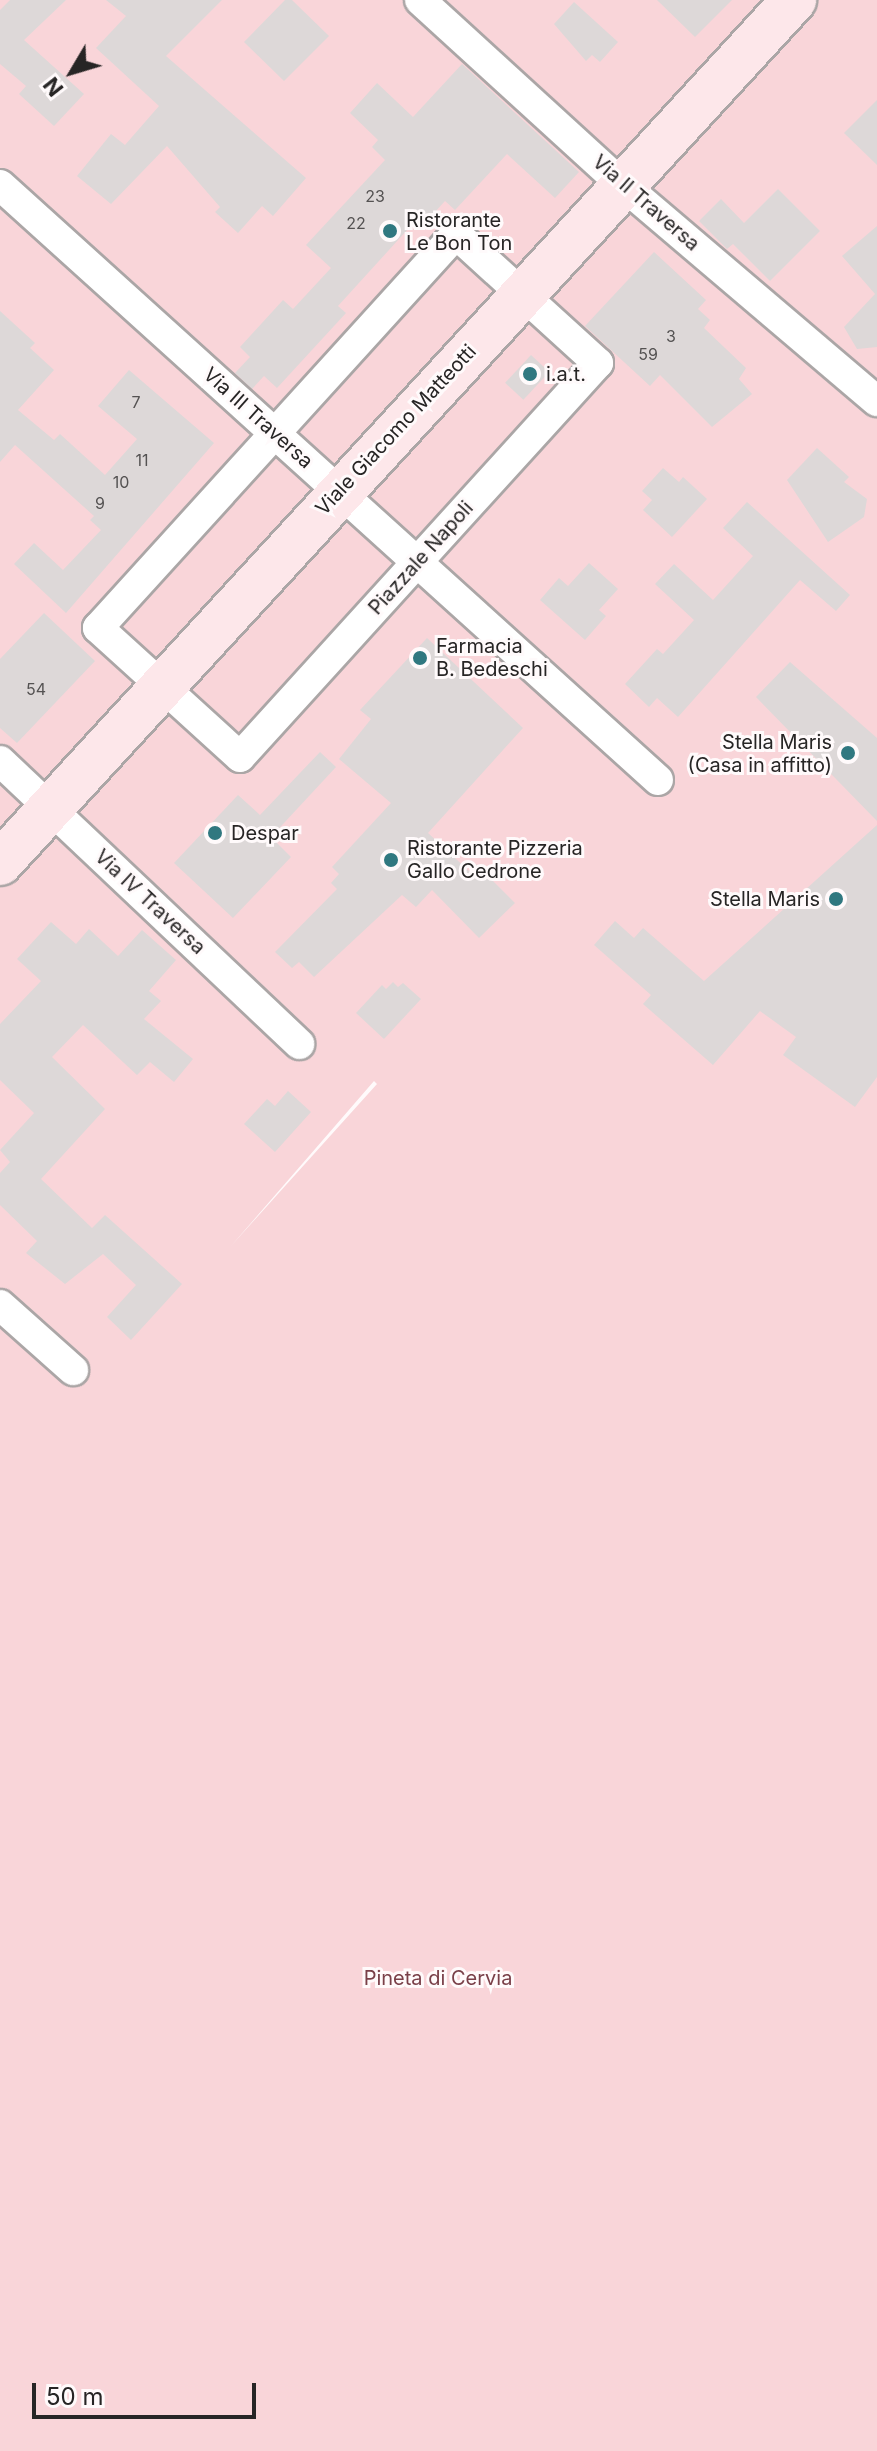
<!DOCTYPE html>
<html>
<head>
<meta charset="utf-8">
<style>
  body { margin:0 }
  #map { position:relative; width:877px; height:2451px; overflow:hidden; background:#fffafb; font-family:Inter,sans-serif }
  div>[style] { position:absolute }
  .green>* { inset:0; background:#f9d5d9 }
  .building>* { inset:0; background:#ddd8d8; transform-origin:0 0 }
  .roads { filter:drop-shadow(2px 0 #aba6a6) drop-shadow(-2px 0 #aba6a6) drop-shadow(0 2px #aba6a6) drop-shadow(0 -2px #aba6a6) }
  .street>* { height:30px; margin:-15px; padding:0 15px; transform-origin:15px; border-radius:15px; background:#fff }
  .secondary>* { height:44px; margin:-22px; padding:0 22px; transform-origin:22px; border-radius:22px; background:#fde7ea }
  .dots>* { width:22px; height:22px; translate:-50% -50%; box-sizing:border-box; border:4px solid #fffafb; border-radius:50% }
  span { translate:-50% -50%; white-space:nowrap; text-align:center; line-height:1.15; -webkit-text-stroke:6px #fffafb; paint-order:stroke }
  .number-label { font-size:16px; color:#545252 }
  .number-label span { -webkit-text-stroke-width:0 }
  .street-label { font-size:20px; color:#272525 }
  .poi-label { font-size:20px; color:#272525 }
  .left { translate:0 -50%; text-align:left }
  .right { translate:-100% -50%; text-align:right }
  .park-label { font-size:20px; color:#7a4049 }
  .north { position:absolute; left:32px; top:32px; width:80px; height:80px; -webkit-text-stroke:6px #fffafb; paint-order:stroke; rotate:232deg; font-size:22px; font-weight:700; line-height:32px; text-align:center; color:#272525 }
  .north::after { content:''; display:block; margin:auto; width:28px; height:36px; background:#272525; clip-path:polygon(50% 0,100% 100%,50% 72%,0 100%) }
  .scale { position:absolute; left:32px; top:2383px; width:224px; height:36px; box-sizing:border-box; border:4px solid #272525; border-top:0; padding-left:10px; font-size:24px; line-height:28px; white-space:nowrap; color:#272525; -webkit-text-stroke:6px #fffafb; paint-order:stroke }
</style>
</head>
<body>
<div id="map">
  <div class="green">
    <i style="clip-path:polygon(evenodd,0 0,877px 0,877px 2451px,0 2451px,0 0,374px 1081px,377px 1084px,231px 1246px,374px 1081px)"></i>
  </div>
  <div class="building">
    <i style="clip-path:polygon(10px 0,66px 0,24px 40px,84px 94px,54px 126px,19px 94px,26px 86px,0 64px,0 10px)"></i>
    <i style="clip-path:polygon(106px 0,222px 0,166px 56px,306px 178px,273px 216px,262px 206px,238px 233px,215px 212px,220px 207px,167px 146px,111px 204px,77px 176px,111px 134px,125px 145px,159px 106px,96px 48px,126px 16px)"></i>
    <i style="clip-path:polygon(285px 0,292px 0,329px 36px,284px 81px,244px 42px)"></i>
    <i style="clip-path:polygon(657px 0,732px 0,695px 37px)"></i>
    <i style="clip-path:polygon(574px 2px,618px 42px,600px 62px,592px 55px,586px 61px,554px 24px)"></i>
    <i style="clip-path:polygon(462px 64px,579px 172px,555px 198px,507px 154px,455px 210px,445px 201px,425px 223px,419px 217px,338px 306px,346px 313px,277px 388px,264px 376px,252px 389px,235px 373px,250px 357px,240px 347px,283px 300px,293px 309px,331px 268px,306px 245px,385px 160px,372px 147px,378px 140px,350px 113px,377px 83px,413px 117px)"></i>
    <i style="clip-path:polygon(877px 100px,877px 165px,844px 133px)"></i>
    <i style="clip-path:polygon(778px 189px,820px 231px,770px 281px,733px 244px,727px 249px,699px 221px,721px 199px,744px 223px)"></i>
    <i style="clip-path:polygon(877px 226px,877px 347px,857px 349px,844px 327px,875px 294px,842px 256px)"></i>
    <i style="clip-path:polygon(654px 252px,706px 300px,698px 309px,710px 320px,704px 328px,746px 368px,739px 379px,752px 394px,712px 427px,660px 375px,650px 386px,585px 326px)"></i>
    <i style="clip-path:polygon(0 311px,35px 343px,30px 348px,54px 370px,18px 410px,54px 440px,60px 434px,105px 475px,137px 439px,98px 406px,129px 370px,214px 443px,66px 613px,14px 564px,34px 543px,63px 570px,101px 530px,90px 520px,94px 516px,15px 445px,0 462px)"></i>
    <i style="left:531px;top:355px;width:25px;height:38px;rotate:43deg"></i>
    <i style="clip-path:polygon(817px 448px,849px 477px,844px 482px,867px 499px,864px 517px,828px 542px,787px 480px)"></i>
    <i style="clip-path:polygon(663px 468px,679px 482px,683px 477px,707px 499px,672px 537px,643px 510px,652px 500px,642px 491px)"></i>
    <i style="clip-path:polygon(747px 502px,850px 595px,836px 611px,800px 580px,678px 717px,657px 698px,649px 707px,625px 684px,657px 649px,663px 654px,694px 620px,655px 584px,674px 564px,713px 600px,753px 556px,723px 528px)"></i>
    <i style="clip-path:polygon(589px 563px,618px 589px,599px 610px,606px 616px,585px 640px,540px 600px,559px 578px,568px 586px)"></i>
    <i style="clip-path:polygon(44px 613px,95px 661px,17px 743px,0 728px,0 659px)"></i>
    <i style="clip-path:polygon(427px 638px,523px 728px,428px 833px,469px 871px,476px 864px,515px 903px,479px 938px,432px 890px,416px 907px,402px 895px,314px 977px,299px 962px,292px 968px,275px 952px,337px 889px,331px 883px,339px 874px,332px 867px,391px 803px,339px 759px,371px 719px,360px 710px)"></i>
    <i style="clip-path:polygon(790px 662px,877px 738px,877px 821px,756px 697px)"></i>
    <i style="clip-path:polygon(320px 752px,336px 767px,271px 837px,291px 857px,233px 918px,174px 863px,238px 795px,260px 815px)"></i>
    <i style="clip-path:polygon(877px 825px,877px 1077px,855px 1107px,783px 1055px,796px 1037px,760px 1011px,713px 1065px,643px 1004px,651px 995px,594px 945px,615px 921px,634px 938px,643px 928px,704px 981px)"></i>
    <i style="clip-path:polygon(51px 922px,76px 944px,89px 929px,118px 956px,142px 930px,176px 960px,149px 991px,161px 1001px,144px 1019px,193px 1059px,174px 1082px,150px 1062px,137px 1075px,83px 1025px,52px 1057px,105px 1109px,41px 1179px,92px 1228px,105px 1215px,182px 1284px,131px 1340px,107px 1317px,136px 1285px,103px 1254px,65px 1284px,26px 1253px,37px 1241px,0 1205px,0 1173px,10px 1162px,0 1150px,34px 1113px,0 1080px,0 1024px,41px 981px,17px 959px)"></i>
    <i style="clip-path:polygon(393px 982px,398px 987px,403px 983px,421px 999px,384px 1039px,356px 1013px,382px 985px,386px 989px)"></i>
    <i style="clip-path:polygon(288px 1091px,311px 1112px,275px 1152px,244px 1124px,267px 1099px,275px 1106px)"></i>
  </div>
  <div class="roads">
    <div class="street">
      <i style="left:420px;top:0;width:276px;rotate:42.4deg"></i>
      <i style="left:624px;top:186px;width:332px;rotate:40.4deg"></i>
      <i style="left:0;top:185px;width:887px;rotate:42.12deg"></i>
      <i style="left:456px;top:234px;width:192px;rotate:42.3deg"></i>
      <i style="left:598px;top:363px;width:532px;rotate:132.26deg"></i>
      <i style="left:240px;top:757px;width:192px;rotate:-137.7deg"></i>
      <i style="left:98px;top:628px;width:532px;rotate:-47.74deg"></i>
      <i style="left:0;top:761px;width:412px;rotate:43.4deg"></i>
      <i style="left:0;top:1305px;width:98px;rotate:41.7deg"></i>
    </div>
    <div class="secondary">
      <i style="left:0;top:863px;width:1173px;rotate:-47.38deg"></i>
    </div>
  </div>
  <div class="dots">
    <i style="left:390px;top:231px;background:#307880"></i>
    <i style="left:530px;top:374px;background:#307880"></i>
    <i style="left:420px;top:658px;background:#307880"></i>
    <i style="left:848px;top:753px;background:#307880"></i>
    <i style="left:215px;top:833px;background:#307880"></i>
    <i style="left:391px;top:860px;background:#307880"></i>
    <i style="left:836px;top:899px;background:#307880"></i>
  </div>
  <div class="number-label">
    <span style="left:375px;top:196px">23</span>
    <span style="left:356px;top:223px">22</span>
    <span style="left:671px;top:336px">3</span>
    <span style="left:648px;top:354px">59</span>
    <span style="left:136px;top:402px">7</span>
    <span style="left:142px;top:460px">11</span>
    <span style="left:121px;top:482px">10</span>
    <span style="left:100px;top:503px">9</span>
    <span style="left:36px;top:689px">54</span>
  </div>
  <div class="street-label">
    <span style="left:646px;top:203px;rotate:41deg">Via II Traversa</span>
    <span style="left:258px;top:418px;rotate:42deg">Via III Traversa</span>
    <span style="left:396px;top:430px;rotate:-47deg">Viale Giacomo Matteotti</span>
    <span style="left:421px;top:558px;rotate:-48deg">Piazzale Napoli</span>
    <span style="left:150px;top:902px;rotate:43deg">Via IV Traversa</span>
  </div>
  <div class="poi-label">
    <span class="left" style="left:406px;top:232px">Ristorante<br>Le Bon Ton</span>
    <span class="left" style="left:546px;top:374px">i.a.t.</span>
    <span class="left" style="left:436px;top:658px">Farmacia<br>B. Bedeschi</span>
    <span class="right" style="left:832px;top:754px">Stella Maris<br>(Casa in affitto)</span>
    <span class="left" style="left:231px;top:833px">Despar</span>
    <span class="left" style="left:407px;top:860px">Ristorante Pizzeria<br>Gallo Cedrone</span>
    <span class="right" style="left:820px;top:899px">Stella Maris</span>
  </div>
  <div class="park-label">
    <span style="left:438px;top:1978px">Pineta di Cervia</span>
  </div>
  <div class="north">N</div>
  <div class="scale">50 m</div>
</div>
</body>
</html>
